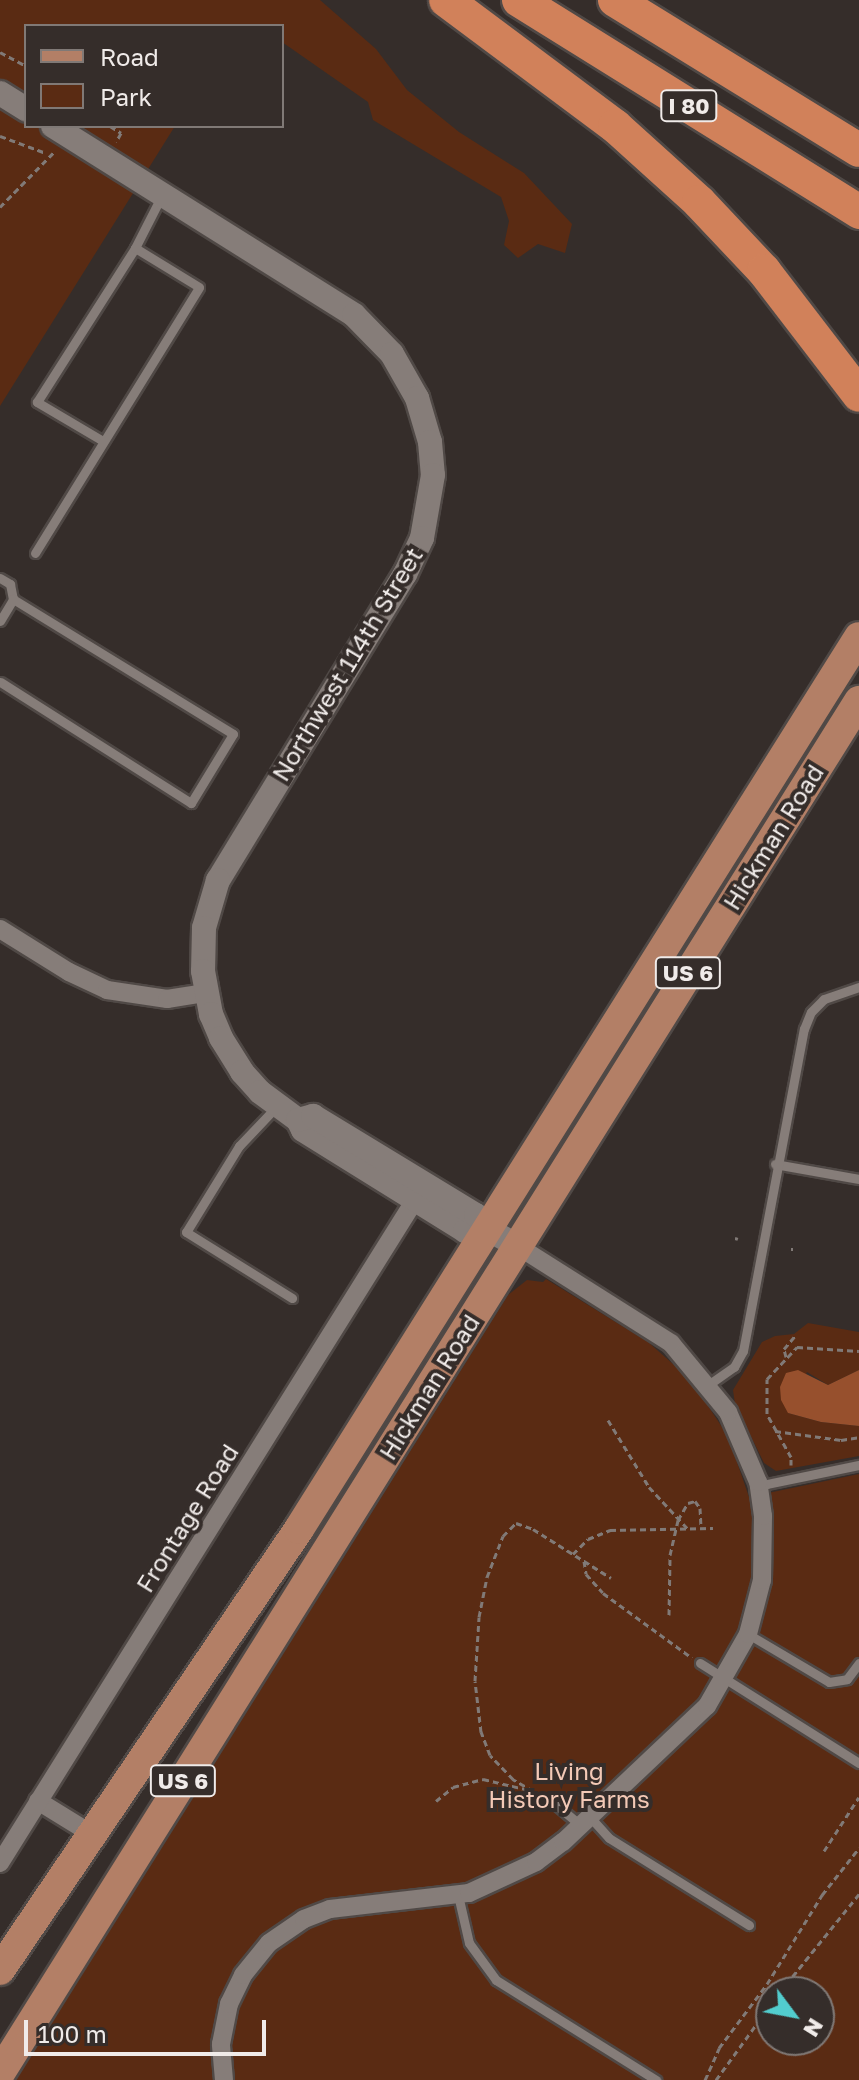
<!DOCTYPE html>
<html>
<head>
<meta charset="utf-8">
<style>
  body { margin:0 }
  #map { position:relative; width:859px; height:2080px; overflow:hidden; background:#352d2a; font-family:"Golos Text",sans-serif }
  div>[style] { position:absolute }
  .green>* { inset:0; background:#5a2b13 }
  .water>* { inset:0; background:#97502d }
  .path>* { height:3px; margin-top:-1.5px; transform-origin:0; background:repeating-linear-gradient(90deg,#817a77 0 6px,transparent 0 10px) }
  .roads { filter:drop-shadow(2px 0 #504946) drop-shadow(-2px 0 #504946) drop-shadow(0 2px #504946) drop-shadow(0 -2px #504946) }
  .service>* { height:9px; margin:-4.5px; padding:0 4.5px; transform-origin:4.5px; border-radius:4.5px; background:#867d79 }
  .minor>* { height:18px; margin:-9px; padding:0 9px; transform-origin:9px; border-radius:9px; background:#867d79 }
  .tertiary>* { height:24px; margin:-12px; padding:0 12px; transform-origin:12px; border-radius:12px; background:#867d79 }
  .primary>* { height:30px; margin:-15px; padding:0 15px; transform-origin:15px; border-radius:15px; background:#b37f66 }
  .motorway>* { height:34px; margin:-17px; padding:0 17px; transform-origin:17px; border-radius:17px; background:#d1815a }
  span { translate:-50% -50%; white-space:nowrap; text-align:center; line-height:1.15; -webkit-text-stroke:8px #352d2a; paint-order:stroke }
  .shield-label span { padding:2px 6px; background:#352d2a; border:2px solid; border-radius:6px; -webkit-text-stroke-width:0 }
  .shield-label { font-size:22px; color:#f0ebe9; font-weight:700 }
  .street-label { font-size:24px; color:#f0ebe9 }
  .park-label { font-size:24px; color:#f3c9b6 }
  .legend { position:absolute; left:24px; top:24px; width:260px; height:104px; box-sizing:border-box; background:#352d2a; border:2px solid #807976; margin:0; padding:10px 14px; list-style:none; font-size:24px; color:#f0ebe9 }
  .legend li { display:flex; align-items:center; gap:16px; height:40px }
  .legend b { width:40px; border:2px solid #807976 }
  .north { position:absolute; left:755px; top:1976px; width:80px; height:80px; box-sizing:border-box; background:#352d2a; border:2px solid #807976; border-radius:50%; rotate:122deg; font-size:22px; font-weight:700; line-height:32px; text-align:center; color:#f0ebe9 }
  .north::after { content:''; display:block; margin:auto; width:28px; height:36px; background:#52cdce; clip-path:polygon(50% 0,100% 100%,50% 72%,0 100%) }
  .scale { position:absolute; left:24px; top:2020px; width:242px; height:36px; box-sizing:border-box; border:4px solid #f0ebe9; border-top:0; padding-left:10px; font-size:24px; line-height:28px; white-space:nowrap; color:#f0ebe9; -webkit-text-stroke:6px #352d2a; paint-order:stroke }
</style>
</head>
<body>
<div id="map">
  <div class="green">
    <i style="clip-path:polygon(0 0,320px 0,376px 49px,407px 90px,459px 132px,524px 173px,572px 224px,565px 253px,538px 244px,518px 258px,504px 245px,509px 221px,501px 197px,373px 120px,368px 102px,282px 42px,282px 26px,26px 26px,26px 126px,175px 126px,0 406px)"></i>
    <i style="clip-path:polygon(evenodd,546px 1279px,648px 1342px,690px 1379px,728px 1436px,749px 1497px,859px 1474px,859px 2080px,16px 2080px,508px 1295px,527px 1280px,543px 1282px,546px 1279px,771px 1992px,819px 1992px,819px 2040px,771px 2040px,771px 1992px)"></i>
    <i style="clip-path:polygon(808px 1323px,859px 1332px,859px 1370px,828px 1385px,807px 1372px,788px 1413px,821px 1422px,859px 1426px,859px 1456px,776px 1471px,764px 1463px,735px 1404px,733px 1390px,762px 1342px,775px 1336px,794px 1334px)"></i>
  </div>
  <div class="water">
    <i style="clip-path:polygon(798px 1370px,828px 1385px,859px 1370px,859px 1426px,821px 1422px,788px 1413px,781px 1400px,780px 1387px,786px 1373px)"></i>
  </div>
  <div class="path">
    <i style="left:0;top:52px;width:30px;rotate:28deg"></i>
    <i style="left:110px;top:126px;width:13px;rotate:32deg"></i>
    <i style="left:121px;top:133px;width:10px;rotate:119deg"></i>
    <i style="left:0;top:136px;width:49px;rotate:20.3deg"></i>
    <i style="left:0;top:207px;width:78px;rotate:-45.5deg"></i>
    <i style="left:735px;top:1238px;width:3px;rotate:18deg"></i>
    <i style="left:791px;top:1249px;width:2px"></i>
    <i style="left:786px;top:1357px;width:8px;rotate:-104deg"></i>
    <i style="left:784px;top:1349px;width:17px;rotate:-50deg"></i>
    <i style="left:608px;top:1420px;width:79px;rotate:58.5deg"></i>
    <i style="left:649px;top:1487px;width:57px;rotate:47.1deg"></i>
    <i style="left:775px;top:1431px;width:67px;rotate:7.8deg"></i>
    <i style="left:841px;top:1440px;width:18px;rotate:-9deg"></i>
    <i style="left:791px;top:1465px;width:8px;rotate:-90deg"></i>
    <i style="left:791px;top:1457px;width:49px;rotate:-119.2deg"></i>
    <i style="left:767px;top:1414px;width:35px;rotate:-90deg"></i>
    <i style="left:767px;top:1379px;width:44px;rotate:-46.8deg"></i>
    <i style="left:797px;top:1347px;width:62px;rotate:3.7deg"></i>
    <i style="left:573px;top:1554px;width:21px;rotate:-45deg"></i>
    <i style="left:588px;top:1539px;width:24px;rotate:-22deg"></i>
    <i style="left:610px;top:1530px;width:103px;rotate:-1.1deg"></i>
    <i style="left:584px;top:1561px;width:13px;rotate:81deg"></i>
    <i style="left:586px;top:1574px;width:25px;rotate:48deg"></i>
    <i style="left:603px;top:1593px;width:110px;rotate:36.1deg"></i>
    <i style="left:669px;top:1615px;width:60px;rotate:-89deg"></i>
    <i style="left:670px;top:1555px;width:36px;rotate:-77deg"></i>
    <i style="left:678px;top:1520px;width:20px;rotate:-60deg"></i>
    <i style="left:688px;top:1503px;width:7px;rotate:-16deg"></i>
    <i style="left:695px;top:1501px;width:9px;rotate:54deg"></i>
    <i style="left:700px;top:1508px;width:20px;rotate:87deg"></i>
    <i style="left:542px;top:1796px;width:34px;rotate:-150deg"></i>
    <i style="left:513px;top:1779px;width:33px;rotate:-134deg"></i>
    <i style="left:490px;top:1755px;width:25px;rotate:-111deg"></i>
    <i style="left:481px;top:1732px;width:51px;rotate:-96.7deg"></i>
    <i style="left:475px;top:1681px;width:64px;rotate:-86.4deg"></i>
    <i style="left:479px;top:1617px;width:41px;rotate:-78.7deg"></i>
    <i style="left:487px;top:1577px;width:44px;rotate:-68.7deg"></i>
    <i style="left:503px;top:1536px;width:18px;rotate:-45deg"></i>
    <i style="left:516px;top:1523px;width:18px;rotate:19deg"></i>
    <i style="left:533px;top:1529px;width:92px;rotate:32.1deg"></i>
    <i style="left:436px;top:1801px;width:22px;rotate:-39deg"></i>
    <i style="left:453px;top:1787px;width:31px;rotate:-15deg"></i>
    <i style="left:483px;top:1779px;width:47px;rotate:13.4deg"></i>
    <i style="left:824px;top:1851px;width:64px;rotate:-57.1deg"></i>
    <i style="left:780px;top:1992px;width:126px;rotate:-51.1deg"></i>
    <i style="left:705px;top:2080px;width:35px;rotate:-66deg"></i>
    <i style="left:719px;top:2048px;width:80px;rotate:-53.1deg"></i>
    <i style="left:767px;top:1984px;width:105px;rotate:-58.3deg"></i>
    <i style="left:822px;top:1895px;width:60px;rotate:-51.8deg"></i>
    <i style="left:716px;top:2080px;width:94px;rotate:-54.1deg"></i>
  </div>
  <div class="roads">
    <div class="service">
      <i style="left:103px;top:441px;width:77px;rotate:-149.4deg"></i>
      <i style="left:37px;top:402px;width:183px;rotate:-57.5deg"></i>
      <i style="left:35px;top:553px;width:312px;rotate:-58.3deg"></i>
      <i style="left:199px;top:287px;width:75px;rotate:-148.6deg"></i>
      <i style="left:135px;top:248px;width:57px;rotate:-63deg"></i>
      <i style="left:0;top:578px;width:12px;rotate:31deg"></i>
      <i style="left:10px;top:584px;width:15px;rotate:79deg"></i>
      <i style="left:0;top:621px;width:26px;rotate:-59deg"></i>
      <i style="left:13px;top:599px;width:258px;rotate:31.5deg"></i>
      <i style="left:233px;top:734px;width:81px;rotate:121.3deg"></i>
      <i style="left:191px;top:803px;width:226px;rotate:-147.6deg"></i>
      <i style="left:277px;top:1106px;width:55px;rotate:133.5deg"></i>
      <i style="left:239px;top:1146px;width:101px;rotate:121.6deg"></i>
      <i style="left:186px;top:1232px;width:125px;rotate:31.9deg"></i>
      <i style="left:775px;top:1164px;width:85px;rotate:10.1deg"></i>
      <i style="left:708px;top:1385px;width:32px;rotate:-35deg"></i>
      <i style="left:734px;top:1367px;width:18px;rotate:-61deg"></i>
      <i style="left:743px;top:1351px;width:328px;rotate:-79.3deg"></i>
      <i style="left:804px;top:1029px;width:18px;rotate:-68deg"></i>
      <i style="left:811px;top:1012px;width:18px;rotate:-45deg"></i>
      <i style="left:824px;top:999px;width:37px;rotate:-19deg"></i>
      <i style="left:758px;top:1482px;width:9px;rotate:13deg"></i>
      <i style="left:767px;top:1484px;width:94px;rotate:-11.7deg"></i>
      <i style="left:748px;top:1634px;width:94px;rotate:30.7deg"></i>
      <i style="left:829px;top:1682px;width:18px;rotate:-9deg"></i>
      <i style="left:847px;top:1679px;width:20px;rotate:-53deg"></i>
      <i style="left:700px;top:1663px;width:188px;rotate:32.2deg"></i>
      <i style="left:554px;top:1803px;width:35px;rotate:40deg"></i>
      <i style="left:590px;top:1817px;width:28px;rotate:48deg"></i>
      <i style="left:609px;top:1838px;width:165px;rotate:31.9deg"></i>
      <i style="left:458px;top:1895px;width:49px;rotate:77.1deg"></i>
      <i style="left:469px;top:1943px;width:46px;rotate:53.9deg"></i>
      <i style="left:496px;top:1980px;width:189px;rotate:32deg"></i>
    </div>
    <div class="minor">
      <i style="left:0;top:929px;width:81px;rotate:31.9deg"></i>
      <i style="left:69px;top:972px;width:42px;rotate:25.3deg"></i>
      <i style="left:107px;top:990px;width:61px;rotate:8.5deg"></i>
      <i style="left:167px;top:999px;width:39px;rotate:-9deg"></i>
      <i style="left:38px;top:1801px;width:61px;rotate:31.6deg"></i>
      <i style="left:0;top:1863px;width:782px;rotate:-57.96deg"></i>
      <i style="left:224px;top:2080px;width:36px;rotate:-95deg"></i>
      <i style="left:221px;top:2044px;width:41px;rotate:-78.7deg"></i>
      <i style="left:229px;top:2004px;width:32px;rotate:-64deg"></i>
      <i style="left:243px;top:1975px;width:41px;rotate:-50.9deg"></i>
      <i style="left:269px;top:1943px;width:42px;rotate:-34.4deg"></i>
      <i style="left:304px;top:1919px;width:28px;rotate:-21deg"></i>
      <i style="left:330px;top:1909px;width:140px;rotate:-6.6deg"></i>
      <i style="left:469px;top:1893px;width:74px;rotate:-24.8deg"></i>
      <i style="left:536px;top:1862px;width:34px;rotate:-37deg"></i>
      <i style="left:563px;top:1842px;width:198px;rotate:-43.4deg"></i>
      <i style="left:707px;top:1706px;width:83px;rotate:-60.3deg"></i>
      <i style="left:748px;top:1634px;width:56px;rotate:-75.5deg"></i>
      <i style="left:762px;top:1580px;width:64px;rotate:-89.1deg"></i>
      <i style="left:763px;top:1516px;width:34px;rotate:-98deg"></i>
      <i style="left:758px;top:1482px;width:76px;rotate:-113.2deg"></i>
      <i style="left:728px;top:1412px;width:89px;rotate:-129.6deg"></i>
      <i style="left:671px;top:1343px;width:183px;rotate:-147.7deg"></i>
    </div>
    <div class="tertiary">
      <i style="left:0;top:93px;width:31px;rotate:32deg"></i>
      <i style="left:53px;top:126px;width:355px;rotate:32.1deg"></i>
      <i style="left:354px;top:315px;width:54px;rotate:45.7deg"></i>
      <i style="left:392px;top:354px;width:51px;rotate:60.4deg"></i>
      <i style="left:417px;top:398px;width:46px;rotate:73.5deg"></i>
      <i style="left:430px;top:442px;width:33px;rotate:85deg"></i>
      <i style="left:433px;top:475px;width:64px;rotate:99.9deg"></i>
      <i style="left:422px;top:538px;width:40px;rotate:115deg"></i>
      <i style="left:405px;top:574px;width:359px;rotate:121.4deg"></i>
      <i style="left:218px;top:880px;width:50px;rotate:106.3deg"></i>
      <i style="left:204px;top:928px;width:43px;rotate:91.3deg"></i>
      <i style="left:203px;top:971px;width:44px;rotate:79.5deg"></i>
      <i style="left:211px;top:1014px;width:26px;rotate:67deg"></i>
      <i style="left:221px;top:1038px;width:40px;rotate:58deg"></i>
      <i style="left:242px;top:1072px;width:27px;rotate:48deg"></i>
      <i style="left:260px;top:1092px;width:47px;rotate:36.4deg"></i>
      <i style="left:298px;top:1120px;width:11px;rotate:63deg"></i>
      <i style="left:303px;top:1130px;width:191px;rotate:31.9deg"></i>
      <i style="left:465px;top:1231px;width:24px;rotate:-2deg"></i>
      <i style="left:298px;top:1120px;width:16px;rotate:-15deg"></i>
      <i style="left:313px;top:1116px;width:191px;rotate:31.3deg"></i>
      <i style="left:476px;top:1215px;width:20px;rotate:49deg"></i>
      <i style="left:489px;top:1230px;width:31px;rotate:29deg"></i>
    </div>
    <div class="primary">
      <i style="left:0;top:1970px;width:533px;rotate:-55.86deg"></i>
      <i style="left:299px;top:1529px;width:1053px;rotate:-57.88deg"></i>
      <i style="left:0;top:2073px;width:1619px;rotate:-57.95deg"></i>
    </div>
    <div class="motorway">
      <i style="left:446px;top:0;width:211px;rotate:36.7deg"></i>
      <i style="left:615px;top:126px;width:113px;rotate:42.1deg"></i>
      <i style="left:699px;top:202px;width:95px;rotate:46.7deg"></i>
      <i style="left:764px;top:271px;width:156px;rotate:52.5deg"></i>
      <i style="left:519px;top:0;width:401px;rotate:31.9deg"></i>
      <i style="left:615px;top:0;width:286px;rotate:31.6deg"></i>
    </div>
  </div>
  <div class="shield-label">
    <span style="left:689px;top:106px">I 80</span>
    <span style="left:688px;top:973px">US 6</span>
    <span style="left:183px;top:1781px">US 6</span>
  </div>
  <div class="street-label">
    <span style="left:347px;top:664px;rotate:-59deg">Northwest 114th Street</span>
    <span style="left:773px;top:837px;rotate:-58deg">Hickman Road</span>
    <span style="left:429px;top:1387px;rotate:-58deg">Hickman Road</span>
    <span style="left:187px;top:1518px;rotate:-58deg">Frontage Road</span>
  </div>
  <div class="park-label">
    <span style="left:569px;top:1785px">Living<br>History Farms</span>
  </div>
  <ul class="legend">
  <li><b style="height:10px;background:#b37f66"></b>Road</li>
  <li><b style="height:22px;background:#5a2b13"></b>Park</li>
  </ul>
  <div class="north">N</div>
  <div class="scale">100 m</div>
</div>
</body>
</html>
